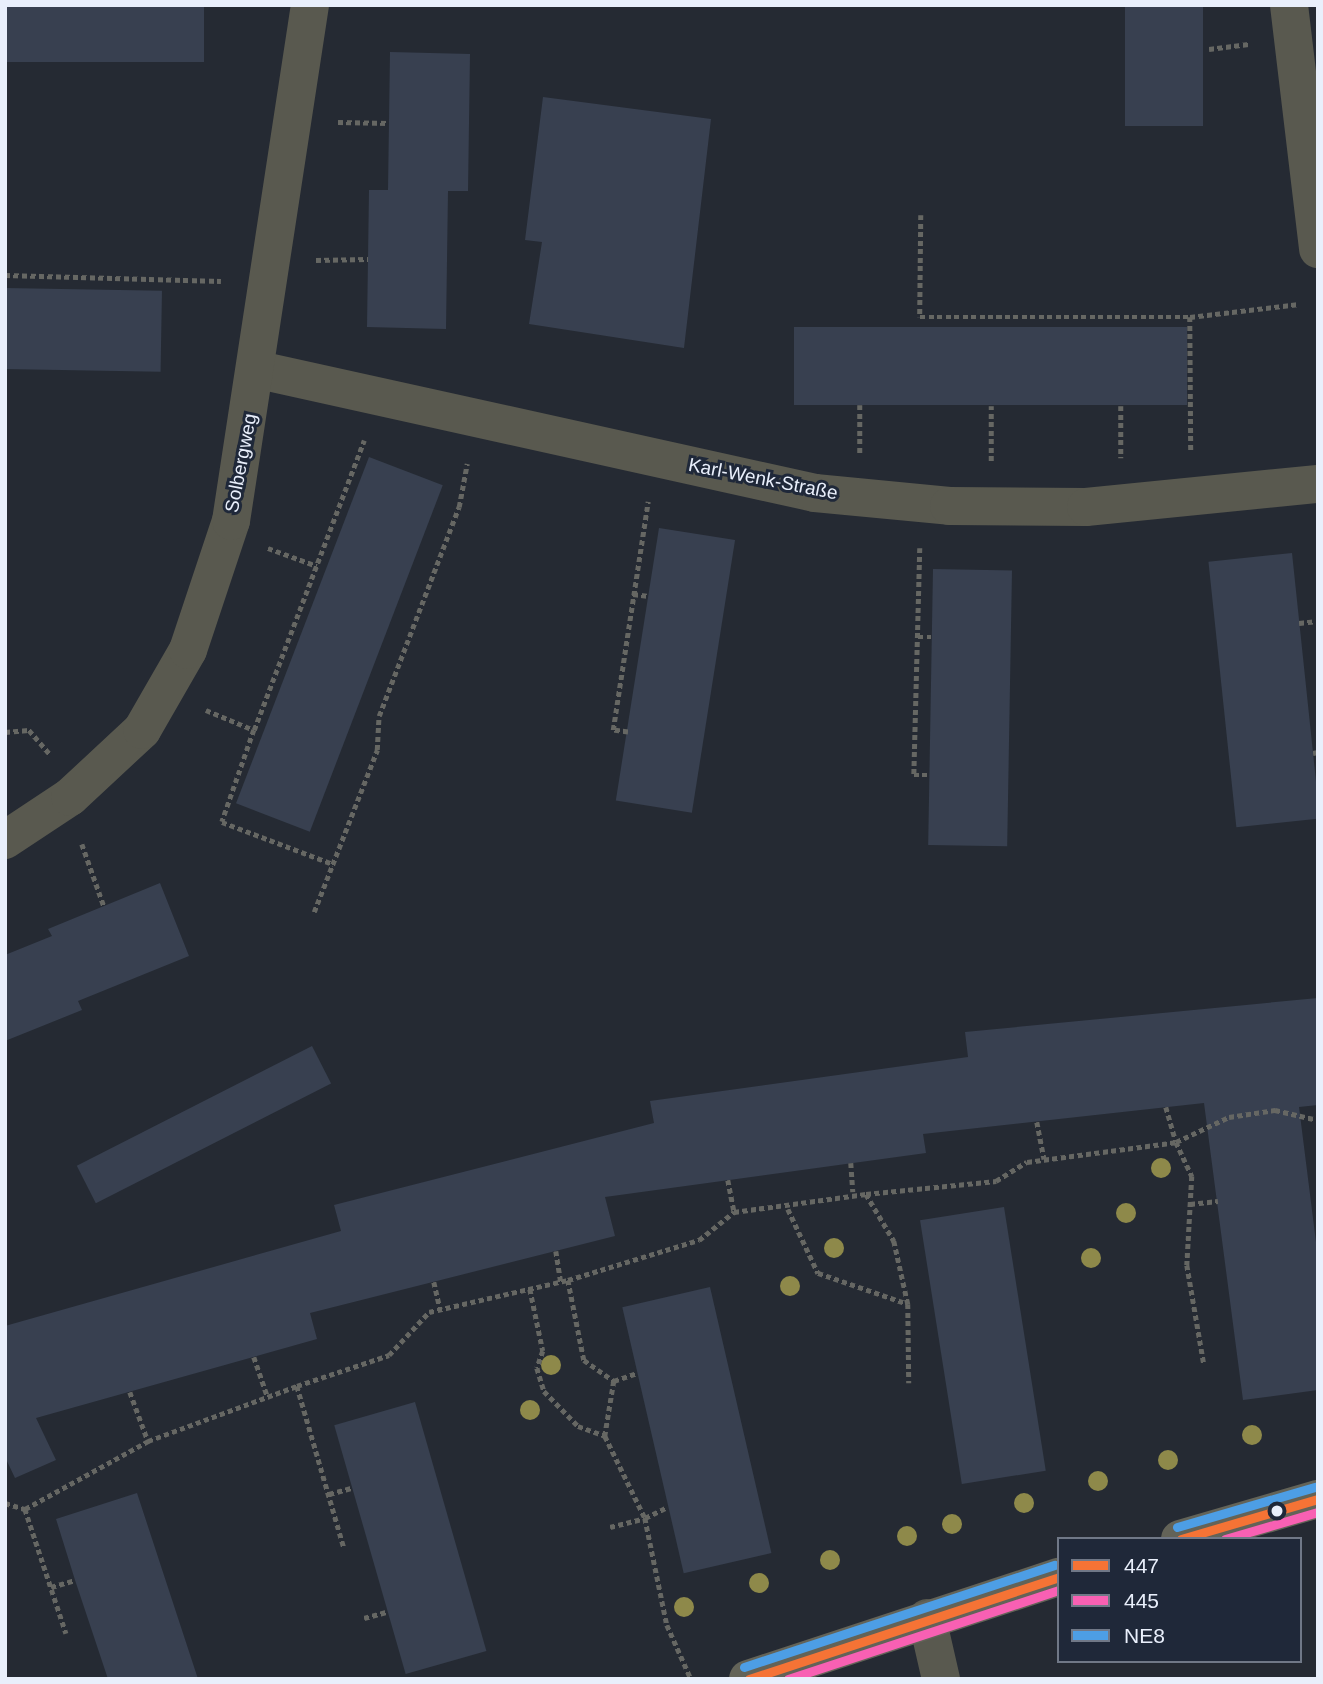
<!DOCTYPE html>
<html>
<head>
<meta charset="utf-8">
<style>
  body { margin:0 }
  #map { position:relative; width:1323px; height:1684px; overflow:hidden; background:#252a33; font-family:Arial,sans-serif }
  div>[style] { position:absolute }
  .building>* { inset:0; background:#384050; transform-origin:0 0 }
  .path>* { height:4.5px; margin-top:-2.25px; transform-origin:0; background:repeating-linear-gradient(90deg,#666763 0 5px,transparent 0 8.5px) }
  .street>* { height:38px; margin:-19px; padding:0 19px; transform-origin:19px; border-radius:19px; background:#59594f }
  .secondary>* { height:38px; margin:-19px; padding:0 19px; transform-origin:19px; border-radius:19px; background:#636358 }
  .bus-1>* { height:9px; margin:-4.5px; padding:0 4.5px; transform-origin:4.5px; border-radius:4.5px; background:#f57335 }
  .bus-2>* { height:9px; margin:-4.5px; padding:0 4.5px; transform-origin:4.5px; border-radius:4.5px; background:#f860b3 }
  .bus-3>* { height:9px; margin:-4.5px; padding:0 4.5px; transform-origin:4.5px; border-radius:4.5px; background:#4d9ee5 }
  .trees>* { width:20px; height:20px; margin:-10px; border-radius:50%; background:#8e894a }
  .dots>* { width:19px; height:19px; translate:-50% -50%; box-sizing:border-box; border:4px solid #1f2839; border-radius:50% }
  span { translate:-50% -50%; white-space:nowrap; text-align:center; line-height:1.15; -webkit-text-stroke:6px #1f2839; paint-order:stroke }
  .street-label { font-size:19px; color:#e9effb }
  .frame { position:absolute; inset:0; border:7px solid #e9effb; pointer-events:none }
  .legend { position:absolute; left:1057px; top:1537px; width:245px; height:126px; box-sizing:border-box; background:#1f2839; border:2px solid #707887; margin:0; padding:9px 12px; list-style:none; font-size:21px; color:#e9effb }
  .legend li { display:flex; align-items:center; gap:14px; height:35px }
  .legend b { width:35px; border:2px solid #707887 }
</style>
</head>
<body>
<div id="map">
  <div class="building">
    <i style="left:5px;top:5px;width:199px;height:57px"></i>
    <i style="left:1125px;top:5px;width:78px;height:121px"></i>
    <i style="clip-path:polygon(390px 52px,470px 54px,468px 191px,448px 191px,446px 329px,367px 327px,369px 190px,388px 190px)"></i>
    <i style="clip-path:polygon(543px 97px,711px 119px,684px 348px,529px 324px,542px 242px,525px 240px)"></i>
    <i style="left:5px;top:288px;width:157px;height:81px;rotate:1deg"></i>
    <i style="left:794px;top:327px;width:393px;height:78px"></i>
    <i style="left:369px;top:457px;width:79px;height:371px;rotate:21deg"></i>
    <i style="left:659px;top:528px;width:77px;height:276px;rotate:9deg"></i>
    <i style="left:1292px;top:553px;width:267px;height:84px;rotate:84deg"></i>
    <i style="left:933px;top:569px;width:79px;height:276px;rotate:1deg"></i>
    <i style="clip-path:polygon(160px 883px,189px 956px,78px 1001px,82px 1010px,5px 1041px,5px 955px,52px 936px,48px 929px)"></i>
    <i style="clip-path:polygon(1318px 998px,1318px 1105px,1299px 1107px,1318px 1258px,1318px 1390px,1243px 1400px,1204px 1103px,923px 1134px,926px 1153px,605px 1197px,615px 1236px,310px 1313px,317px 1339px,36px 1418px,56px 1460px,15px 1478px,5px 1457px,5px 1326px,341px 1231px,334px 1205px,654px 1123px,650px 1101px,968px 1057px,965px 1032px)"></i>
    <i style="left:312px;top:1046px;width:42px;height:264px;rotate:63deg"></i>
    <i style="left:1004px;top:1207px;width:267px;height:85px;rotate:81deg"></i>
    <i style="left:710px;top:1287px;width:273px;height:90px;rotate:77deg"></i>
    <i style="left:415px;top:1402px;width:259px;height:84px;rotate:74deg"></i>
    <i style="clip-path:polygon(137px 1493px,177px 1615px,198px 1679px,108px 1679px,75px 1580px,56px 1519px)"></i>
  </div>
  <div class="path">
    <i style="left:1209px;top:49px;width:40px;rotate:-7.1deg"></i>
    <i style="left:338px;top:122px;width:51px;rotate:1.1deg"></i>
    <i style="left:921px;top:215px;width:102px;rotate:90.6deg"></i>
    <i style="left:920px;top:317px;width:270px"></i>
    <i style="left:1190px;top:317px;width:110px;rotate:-6.8deg"></i>
    <i style="left:316px;top:260px;width:52px;rotate:-1.1deg"></i>
    <i style="left:5px;top:275px;width:216px;rotate:1.6deg"></i>
    <i style="left:1190px;top:317px;width:135px;rotate:89.6deg"></i>
    <i style="left:860px;top:405px;width:49px;rotate:90deg"></i>
    <i style="left:1121px;top:406px;width:52px;rotate:90deg"></i>
    <i style="left:991px;top:461px;width:55px;rotate:-90deg"></i>
    <i style="left:268px;top:548px;width:52px;rotate:20.2deg"></i>
    <i style="left:920px;top:548px;width:227px;rotate:91.5deg"></i>
    <i style="left:914px;top:775px;width:13px"></i>
    <i style="left:633px;top:594px;width:16px;rotate:7deg"></i>
    <i style="left:1299px;top:623px;width:19px;rotate:-6deg"></i>
    <i style="left:918px;top:637px;width:13px"></i>
    <i style="left:206px;top:710px;width:52px;rotate:22.6deg"></i>
    <i style="left:254px;top:730px;width:97px;rotate:109.2deg"></i>
    <i style="left:222px;top:822px;width:119px;rotate:20.7deg"></i>
    <i style="left:254px;top:730px;width:310px;rotate:-69.2deg"></i>
    <i style="left:5px;top:732px;width:24px;rotate:-5deg"></i>
    <i style="left:29px;top:730px;width:32px;rotate:49deg"></i>
    <i style="left:628px;top:732px;width:15px;rotate:-172deg"></i>
    <i style="left:613px;top:730px;width:231px;rotate:-81.3deg"></i>
    <i style="left:1313px;top:753px;width:5px;rotate:-11deg"></i>
    <i style="left:82px;top:844px;width:66px;rotate:70.5deg"></i>
    <i style="left:314px;top:912px;width:174px;rotate:-68.7deg"></i>
    <i style="left:377px;top:750px;width:34px;rotate:-87deg"></i>
    <i style="left:379px;top:716px;width:224px;rotate:-69.1deg"></i>
    <i style="left:459px;top:507px;width:44px;rotate:-79.5deg"></i>
    <i style="left:1166px;top:1107px;width:36px;rotate:74deg"></i>
    <i style="left:1176px;top:1142px;width:59px;rotate:-25.3deg"></i>
    <i style="left:1229px;top:1117px;width:47px;rotate:-8.7deg"></i>
    <i style="left:1275px;top:1110px;width:44px;rotate:13.1deg"></i>
    <i style="left:1037px;top:1122px;width:38px;rotate:79deg"></i>
    <i style="left:851px;top:1163px;width:29px;rotate:86deg"></i>
    <i style="left:728px;top:1180px;width:33px;rotate:79deg"></i>
    <i style="left:866px;top:1194px;width:131px;rotate:-5.7deg"></i>
    <i style="left:996px;top:1181px;width:36px;rotate:-32deg"></i>
    <i style="left:1027px;top:1162px;width:150px;rotate:-7.6deg"></i>
    <i style="left:1176px;top:1142px;width:38px;rotate:65deg"></i>
    <i style="left:1192px;top:1176px;width:89px;rotate:93.2deg"></i>
    <i style="left:1187px;top:1265px;width:100px;rotate:80.3deg"></i>
    <i style="left:1190px;top:1204px;width:28px;rotate:-6deg"></i>
    <i style="left:788px;top:1209px;width:71px;rotate:64.9deg"></i>
    <i style="left:818px;top:1273px;width:95px;rotate:19deg"></i>
    <i style="left:556px;top:1251px;width:31px;rotate:81deg"></i>
    <i style="left:568px;top:1280px;width:137px;rotate:-17deg"></i>
    <i style="left:699px;top:1240px;width:45px;rotate:-38.7deg"></i>
    <i style="left:734px;top:1212px;width:133px;rotate:-7.8deg"></i>
    <i style="left:866px;top:1194px;width:55px;rotate:59.2deg"></i>
    <i style="left:894px;top:1241px;width:65px;rotate:77.5deg"></i>
    <i style="left:908px;top:1304px;width:79px;rotate:89.3deg"></i>
    <i style="left:434px;top:1282px;width:28px;rotate:77deg"></i>
    <i style="left:530px;top:1289px;width:63px;rotate:78.2deg"></i>
    <i style="left:543px;top:1351px;width:18px;rotate:109deg"></i>
    <i style="left:537px;top:1368px;width:24px;rotate:73deg"></i>
    <i style="left:544px;top:1391px;width:49px;rotate:45.8deg"></i>
    <i style="left:578px;top:1426px;width:29px;rotate:20deg"></i>
    <i style="left:254px;top:1357px;width:40px;rotate:71.1deg"></i>
    <i style="left:614px;top:1381px;width:24px;rotate:-19deg"></i>
    <i style="left:297px;top:1386px;width:97px;rotate:-18.6deg"></i>
    <i style="left:389px;top:1355px;width:59px;rotate:-47.1deg"></i>
    <i style="left:429px;top:1312px;width:143px;rotate:-13deg"></i>
    <i style="left:568px;top:1280px;width:82px;rotate:78.7deg"></i>
    <i style="left:584px;top:1360px;width:37px;rotate:35deg"></i>
    <i style="left:614px;top:1381px;width:56px;rotate:99.3deg"></i>
    <i style="left:605px;top:1436px;width:91px;rotate:64deg"></i>
    <i style="left:645px;top:1518px;width:25px;rotate:-26deg"></i>
    <i style="left:130px;top:1392px;width:52px;rotate:69.8deg"></i>
    <i style="left:329px;top:1494px;width:23px;rotate:-15deg"></i>
    <i style="left:5px;top:1503px;width:21px;rotate:17deg"></i>
    <i style="left:25px;top:1509px;width:141px;rotate:-28.9deg"></i>
    <i style="left:148px;top:1441px;width:159px;rotate:-20.3deg"></i>
    <i style="left:297px;top:1386px;width:169px;rotate:73.8deg"></i>
    <i style="left:25px;top:1509px;width:131px;rotate:71.7deg"></i>
    <i style="left:610px;top:1527px;width:36px;rotate:-14deg"></i>
    <i style="left:645px;top:1518px;width:109px;rotate:78.4deg"></i>
    <i style="left:667px;top:1625px;width:59px;rotate:66deg"></i>
    <i style="left:51px;top:1587px;width:25px;rotate:-16deg"></i>
    <i style="left:364px;top:1618px;width:23px;rotate:-15deg"></i>
  </div>
  <div class="street">
    <i style="left:1289px;top:5px;width:246px;rotate:83.2deg"></i>
    <i style="left:259px;top:370px;width:569px;rotate:12.47deg"></i>
    <i style="left:815px;top:493px;width:135px;rotate:5.5deg"></i>
    <i style="left:949px;top:506px;width:137px;rotate:0.4deg"></i>
    <i style="left:1086px;top:507px;width:233px;rotate:-5.7deg"></i>
    <i style="left:5px;top:840px;width:78px;rotate:-33.5deg"></i>
    <i style="left:70px;top:797px;width:98px;rotate:-42.9deg"></i>
    <i style="left:142px;top:730px;width:92px;rotate:-60.1deg"></i>
    <i style="left:188px;top:650px;width:136px;rotate:-71.6deg"></i>
    <i style="left:231px;top:521px;width:522px;rotate:-81.3deg"></i>
    <i style="left:927px;top:1618px;width:63px;rotate:77.1deg"></i>
  </div>
  <div class="secondary">
    <i style="left:1180px;top:1539px;width:144px;rotate:-16.2deg"></i>
    <i style="left:748px;top:1679px;width:327px;rotate:-18.2deg"></i>
  </div>
  <div class="bus-1">
    <i style="left:1181px;top:1539px;width:143px;rotate:-16.3deg"></i>
    <i style="left:749px;top:1679px;width:326px;rotate:-18.2deg"></i>
  </div>
  <div class="bus-2">
    <i style="left:1225px;top:1539px;width:97px;rotate:-16.2deg"></i>
    <i style="left:788px;top:1679px;width:285px;rotate:-18.2deg"></i>
  </div>
  <div class="bus-3">
    <i style="left:1177px;top:1527px;width:144px;rotate:-16.2deg"></i>
    <i style="left:744px;top:1667px;width:327px;rotate:-18.2deg"></i>
  </div>
  <div class="trees">
    <i style="left:1161px;top:1168px"></i>
    <i style="left:1126px;top:1213px"></i>
    <i style="left:834px;top:1248px"></i>
    <i style="left:1091px;top:1258px"></i>
    <i style="left:790px;top:1286px"></i>
    <i style="left:551px;top:1365px"></i>
    <i style="left:530px;top:1410px"></i>
    <i style="left:1252px;top:1435px"></i>
    <i style="left:1168px;top:1460px"></i>
    <i style="left:1098px;top:1481px"></i>
    <i style="left:1024px;top:1503px"></i>
    <i style="left:952px;top:1524px"></i>
    <i style="left:907px;top:1536px"></i>
    <i style="left:830px;top:1560px"></i>
    <i style="left:759px;top:1583px"></i>
    <i style="left:684px;top:1607px"></i>
  </div>
  <div class="dots">
    <i style="left:1277px;top:1511px;background:#e9effb"></i>
  </div>
  <div class="street-label">
    <span style="left:241px;top:463px;rotate:-79deg">Solbergweg</span>
    <span style="left:763px;top:479px;rotate:11deg">Karl-Wenk-Straße</span>
  </div>
  <div class="frame"></div>
  <ul class="legend">
  <li><b style="height:9px;background:#f57335"></b>447</li>
  <li><b style="height:9px;background:#f860b3"></b>445</li>
  <li><b style="height:9px;background:#4d9ee5"></b>NE8</li>
  </ul>
</div>
</body>
</html>
